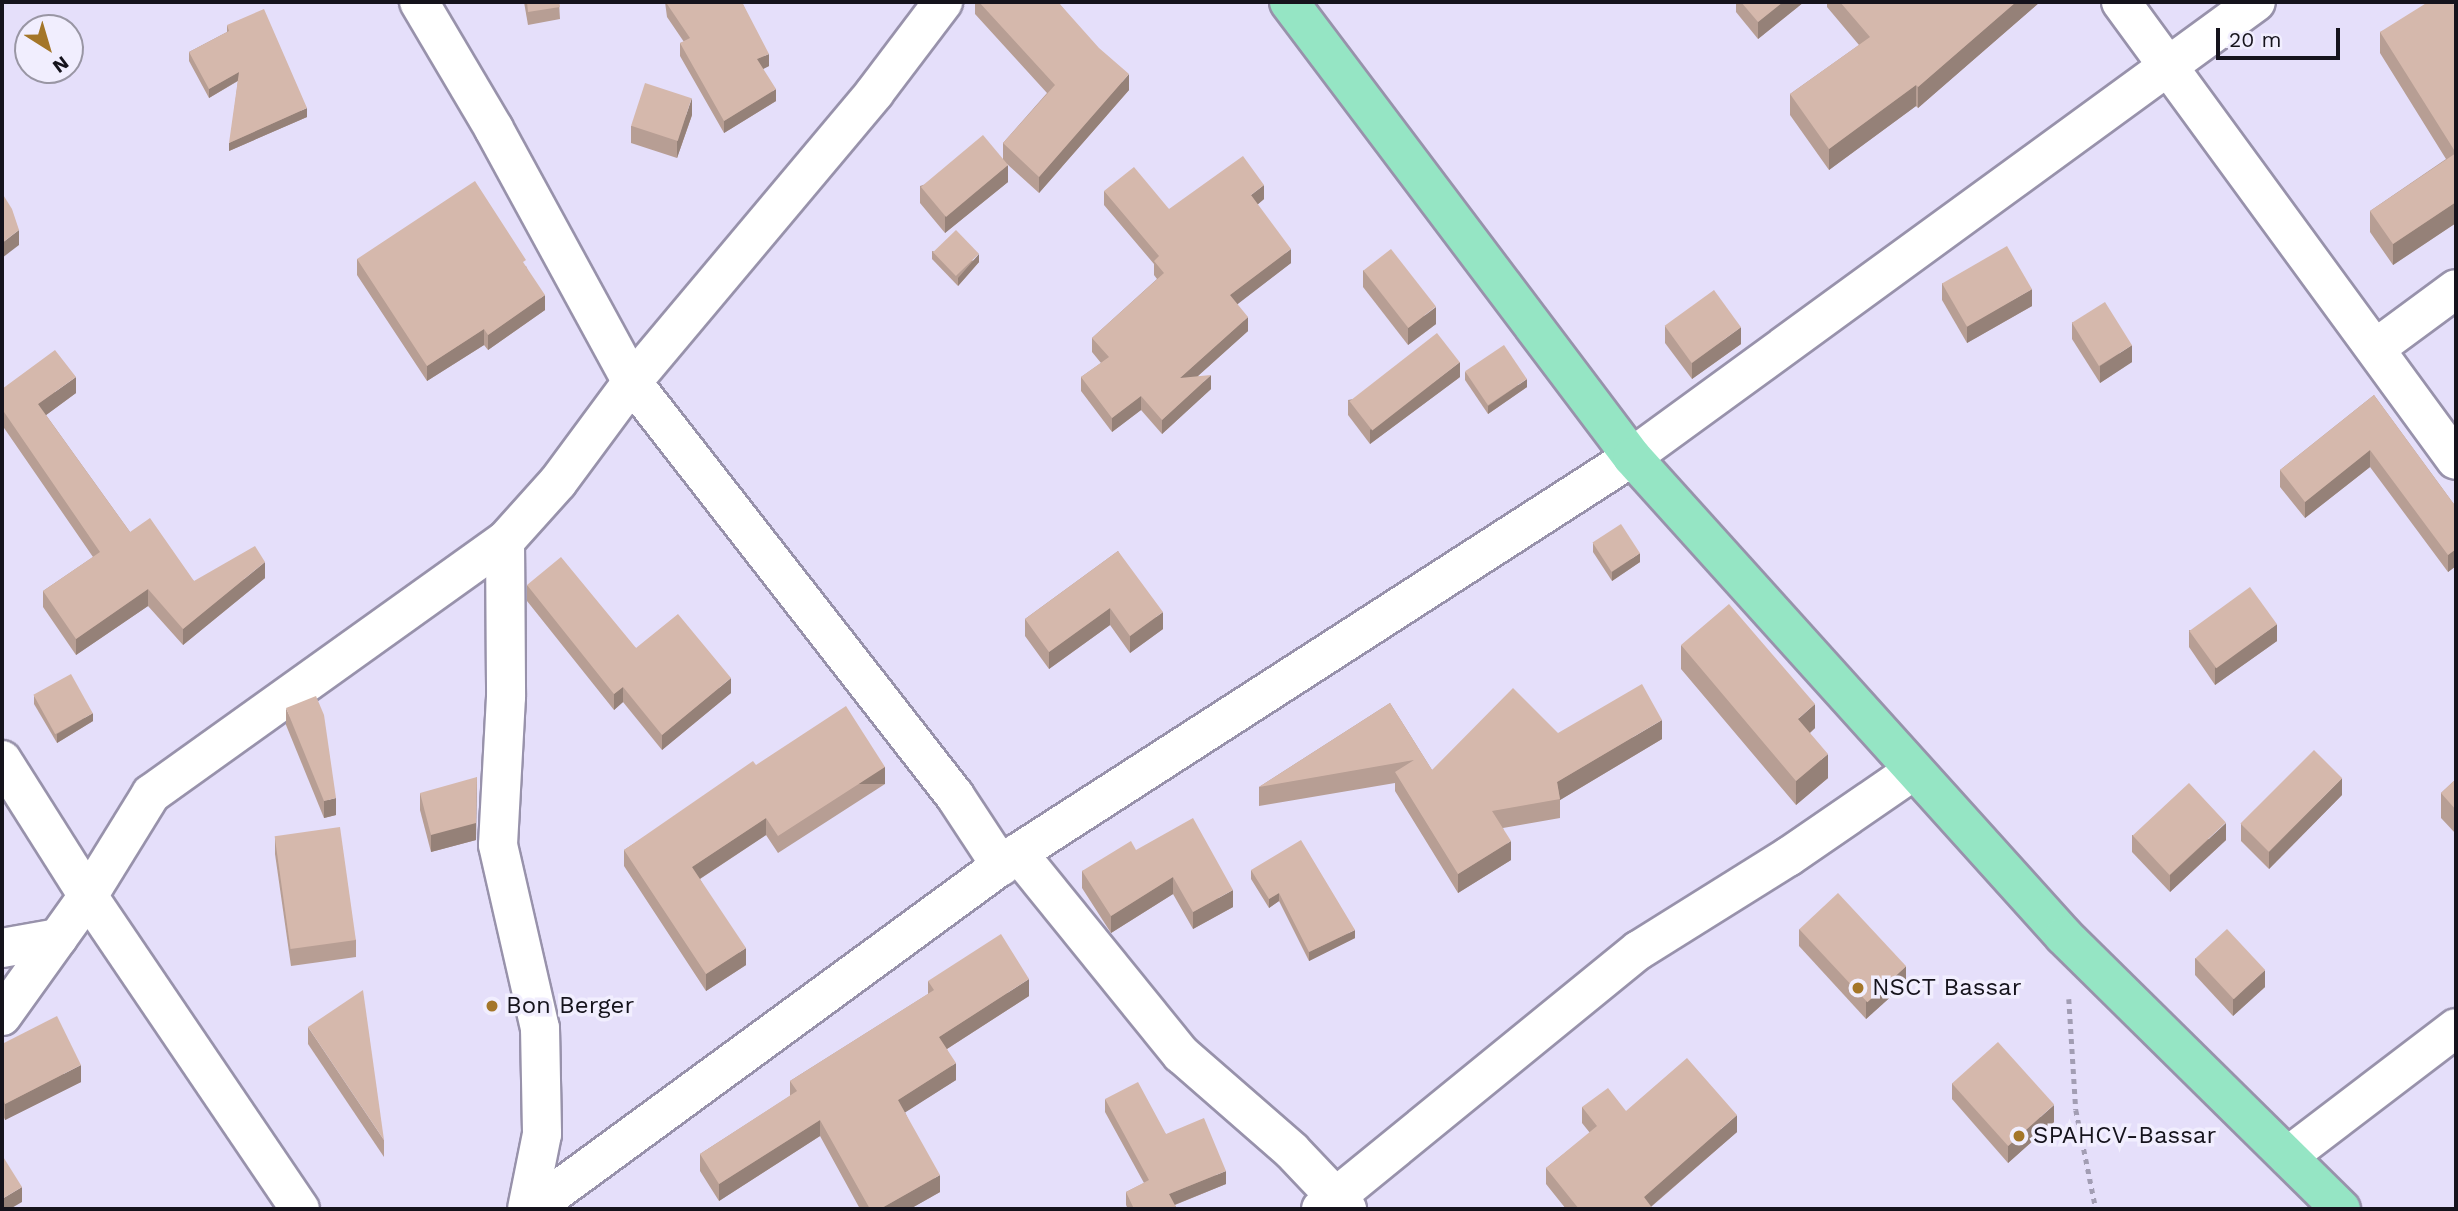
<!DOCTYPE html>
<html>
<head>
<meta charset="utf-8">
<style>
  body { margin:0 }
  #map { position:relative; width:2458px; height:1211px; overflow:hidden; background:#e5dffa; font-family:"Work Sans",sans-serif }
  div>[style] { position:absolute }
  .path>* { height:4.5px; margin-top:-2.25px; transform-origin:0; background:repeating-linear-gradient(90deg,#a29db3 0 5px,transparent 0 10px) }
  .roads { filter:drop-shadow(2px 0 #9892ab) drop-shadow(-2px 0 #9892ab) drop-shadow(0 2px #9892ab) drop-shadow(0 -2px #9892ab) }
  .minor>* { height:38px; margin:-19px; padding:0 19px; transform-origin:19px; border-radius:19px; background:#fff }
  .major>* { height:38px; margin:-19px; padding:0 19px; transform-origin:19px; border-radius:19px; background:#95e5c4 }
  .wall>* { inset:0; background:#b79e94 }
  .shaded-wall>* { inset:0; background:#958178; transform-origin:0 0 }
  .building>* { inset:0; background:#d5b8ac; transform-origin:0 0 }
  .dots>* { width:19px; height:19px; translate:-50% -50%; box-sizing:border-box; border:4px solid #f1eefe; border-radius:50% }
  span { translate:-50% -50%; white-space:nowrap; text-align:center; line-height:1.15; -webkit-text-stroke:7px #f1eefe; paint-order:stroke }
  .poi-label { font-size:24px; color:#15131c }
  .left { translate:0 -50%; text-align:left }
  .frame { position:absolute; inset:0; border:4px solid #15131c; pointer-events:none }
  .north { position:absolute; left:14px; top:14px; width:70px; height:70px; box-sizing:border-box; background:#f1eefe; border:2px solid #9996a4; border-radius:50%; rotate:143deg; font-size:19px; font-weight:700; line-height:28px; text-align:center; color:#15131c }
  .north::after { content:''; display:block; margin:auto; width:24px; height:32px; background:#a47629; clip-path:polygon(50% 0,100% 100%,50% 72%,0 100%) }
  .scale { position:absolute; left:2216px; top:28px; width:124px; height:32px; box-sizing:border-box; border:4px solid #15131c; border-top:0; padding-left:9px; font-size:21px; line-height:24px; white-space:nowrap; color:#15131c; -webkit-text-stroke:5px #f1eefe; paint-order:stroke }
</style>
</head>
<body>
<div id="map">
  <div class="path">
    <i style="left:2069px;top:999px;width:111px;rotate:86.4deg"></i>
    <i style="left:2076px;top:1110px;width:101px;rotate:78.6deg"></i>
  </div>
  <div class="roads">
    <div class="minor">
      <i style="left:419px;top:2px;width:147px;rotate:59.4deg"></i>
      <i style="left:494px;top:129px;width:288px;rotate:61.4deg"></i>
      <i style="left:632px;top:382px;width:525px;rotate:52.04deg"></i>
      <i style="left:955px;top:796px;width:84px;rotate:56.7deg"></i>
      <i style="left:2121px;top:2px;width:567px;rotate:53.82deg"></i>
      <i style="left:2376px;top:348px;width:99px;rotate:-36.4deg"></i>
      <i style="left:505px;top:541px;width:156px;rotate:89.6deg"></i>
      <i style="left:506px;top:697px;width:148px;rotate:93.1deg"></i>
      <i style="left:498px;top:845px;width:188px;rotate:77.1deg"></i>
      <i style="left:540px;top:1028px;width:106px;rotate:88.9deg"></i>
      <i style="left:542px;top:1134px;width:76px;rotate:101.3deg"></i>
      <i style="left:2px;top:760px;width:161px;rotate:57.7deg"></i>
      <i style="left:88px;top:896px;width:378px;rotate:55.9deg"></i>
      <i style="left:1018px;top:853px;width:259px;rotate:51deg"></i>
      <i style="left:1181px;top:1054px;width:147px;rotate:41.1deg"></i>
      <i style="left:1292px;top:1151px;width:80px;rotate:46.5deg"></i>
      <i style="left:2px;top:948px;width:57px;rotate:-10.1deg"></i>
      <i style="left:2px;top:1016px;width:148px;rotate:-54.4deg"></i>
      <i style="left:88px;top:896px;width:120px;rotate:-58.3deg"></i>
      <i style="left:151px;top:794px;width:435px;rotate:-35.6deg"></i>
      <i style="left:505px;top:541px;width:79px;rotate:-48.1deg"></i>
      <i style="left:558px;top:482px;width:124px;rotate:-53.5deg"></i>
      <i style="left:632px;top:382px;width:378px;rotate:-50deg"></i>
      <i style="left:875px;top:92px;width:113px;rotate:-52.9deg"></i>
      <i style="left:2288px;top:1156px;width:211px;rotate:-37.3deg"></i>
      <i style="left:532px;top:1209px;width:602px;rotate:-36.22deg"></i>
      <i style="left:1018px;top:853px;width:731px;rotate:-32.82deg"></i>
      <i style="left:1632px;top:457px;width:772px;rotate:-36.1deg"></i>
      <i style="left:1321px;top:1209px;width:410px;rotate:-39.2deg"></i>
      <i style="left:1639px;top:950px;width:176px;rotate:-32deg"></i>
      <i style="left:1788px;top:857px;width:152px;rotate:-34.5deg"></i>
    </div>
    <div class="major">
      <i style="left:1289px;top:2px;width:570px;rotate:52.99deg"></i>
      <i style="left:1632px;top:457px;width:645px;rotate:47.95deg"></i>
      <i style="left:2064px;top:936px;width:389px;rotate:44.6deg"></i>
    </div>
  </div>
  <div class="wall">
    <i style="clip-path:polygon(524px 2px,559px 2px,560px 19px,528px 25px)"></i>
    <i style="clip-path:polygon(665px 2px,742px 2px,769px 66px,763px 69px,776px 101px,724px 133px,680px 56px,680px 43px,684px 42px,667px 17px)"></i>
    <i style="clip-path:polygon(975px 2px,1058px 2px,1129px 90px,1039px 193px,1007px 164px,1008px 182px,945px 233px,920px 203px,920px 186px,1003px 159px,1003px 143px,1047px 93px,975px 14px)"></i>
    <i style="clip-path:polygon(1736px 2px,1804px 2px,1758px 39px,1736px 12px)"></i>
    <i style="clip-path:polygon(1827px 2px,2040px 2px,1918px 108px,1916px 106px,1829px 170px,1790px 115px,1790px 94px,1859px 45px,1827px 7px)"></i>
    <i style="clip-path:polygon(2452px 2px,2456px 223px,2393px 265px,2370px 232px,2370px 211px,2446px 159px,2380px 53px,2380px 32px)"></i>
    <i style="clip-path:polygon(227px 25px,307px 117px,229px 151px,238px 81px,209px 98px,189px 61px,189px 52px,227px 32px)"></i>
    <i style="clip-path:polygon(692px 115px,677px 158px,631px 143px,631px 126px)"></i>
    <i style="clip-path:polygon(1104px 191px,1169px 209px,1264px 199px,1257px 205px,1291px 263px,1237px 304px,1248px 331px,1198px 376px,1211px 389px,1162px 434px,1141px 410px,1112px 432px,1081px 391px,1081px 377px,1101px 363px,1092px 352px,1092px 338px,1157px 279px,1154px 275px,1154px 264px,1104px 205px)"></i>
    <i style="clip-path:polygon(932px 251px,979px 262px,958px 286px,932px 259px)"></i>
    <i style="clip-path:polygon(357px 259px,526px 266px,545px 310px,488px 350px,484px 345px,427px 381px,357px 275px)"></i>
    <i style="clip-path:polygon(1363px 270px,1436px 324px,1408px 345px,1363px 287px)"></i>
    <i style="clip-path:polygon(1942px 283px,2032px 306px,1967px 343px,1942px 300px)"></i>
    <i style="clip-path:polygon(2072px 322px,2132px 362px,2100px 383px,2072px 339px)"></i>
    <i style="clip-path:polygon(1665px 326px,1741px 344px,1692px 379px,1665px 343px)"></i>
    <i style="clip-path:polygon(1465px 372px,1527px 387px,1488px 414px,1465px 380px)"></i>
    <i style="clip-path:polygon(1460px 377px,1370px 444px,1348px 415px,1348px 400px)"></i>
    <i style="clip-path:polygon(2px 389px,76px 393px,46px 415px,130px 532px,194px 581px,265px 578px,183px 645px,148px 606px,76px 655px,43px 607px,43px 591px,93px 557px,2px 425px)"></i>
    <i style="clip-path:polygon(2374px 395px,2456px 507px,2456px 566px,2448px 572px,2370px 467px,2305px 518px,2280px 487px,2280px 470px)"></i>
    <i style="clip-path:polygon(1593px 543px,1640px 562px,1612px 581px,1593px 552px)"></i>
    <i style="clip-path:polygon(1118px 551px,1163px 629px,1130px 653px,1110px 625px,1049px 669px,1025px 636px,1025px 619px)"></i>
    <i style="clip-path:polygon(527px 585px,636px 648px,731px 693px,662px 750px,623px 702px,614px 710px,527px 601px)"></i>
    <i style="clip-path:polygon(2189px 630px,2277px 641px,2215px 685px,2189px 647px)"></i>
    <i style="clip-path:polygon(1681px 645px,1815px 728px,1810px 733px,1828px 778px,1796px 805px,1681px 669px)"></i>
    <i style="clip-path:polygon(34px 696px,93px 721px,57px 743px,34px 704px)"></i>
    <i style="clip-path:polygon(1390px 703px,1432px 770px,1558px 733px,1662px 739px,1560px 800px,1560px 818px,1503px 828px,1511px 860px,1458px 893px,1395px 791px,1395px 783px,1259px 806px,1259px 787px)"></i>
    <i style="clip-path:polygon(286px 708px,336px 815px,324px 818px,286px 725px)"></i>
    <i style="clip-path:polygon(756px 765px,885px 784px,778px 853px,766px 835px,700px 879px,746px 965px,706px 991px,624px 866px,624px 850px)"></i>
    <i style="clip-path:polygon(2456px 779px,2456px 834px,2441px 818px,2441px 793px)"></i>
    <i style="clip-path:polygon(420px 793px,476px 840px,431px 852px,420px 810px)"></i>
    <i style="clip-path:polygon(2342px 795px,2269px 869px,2241px 841px,2241px 824px)"></i>
    <i style="clip-path:polygon(2132px 835px,2226px 840px,2170px 892px,2132px 852px)"></i>
    <i style="clip-path:polygon(275px 837px,356px 940px,356px 957px,291px 966px,275px 854px)"></i>
    <i style="clip-path:polygon(1136px 850px,1233px 907px,1193px 929px,1173px 894px,1111px 933px,1082px 888px,1082px 871px)"></i>
    <i style="clip-path:polygon(1251px 870px,1355px 938px,1309px 961px,1279px 901px,1269px 908px,1251px 879px)"></i>
    <i style="clip-path:polygon(1799px 929px,1906px 983px,1866px 1019px,1799px 946px)"></i>
    <i style="clip-path:polygon(2195px 958px,2265px 987px,2233px 1016px,2195px 975px)"></i>
    <i style="clip-path:polygon(928px 981px,1029px 996px,947px 1049px,956px 1080px,905px 1112px,940px 1192px,910px 1209px,860px 1209px,820px 1136px,719px 1201px,700px 1171px,700px 1154px,790px 1096px,790px 1081px,928px 994px)"></i>
    <i style="clip-path:polygon(308px 1027px,384px 1140px,384px 1157px,308px 1044px)"></i>
    <i style="clip-path:polygon(2px 1044px,81px 1082px,5px 1120px,2px 1113px)"></i>
    <i style="clip-path:polygon(1952px 1083px,2054px 1122px,2008px 1163px,1952px 1099px)"></i>
    <i style="clip-path:polygon(1105px 1099px,1166px 1134px,1226px 1184px,1175px 1205px,1177px 1209px,1128px 1209px,1126px 1205px,1126px 1192px,1144px 1183px,1105px 1112px)"></i>
    <i style="clip-path:polygon(1582px 1107px,1626px 1111px,1737px 1132px,1651px 1207px,1653px 1209px,1566px 1209px,1546px 1184px,1546px 1168px,1590px 1133px,1582px 1123px)"></i>
  </div>
  <div class="shaded-wall">
    <i style="clip-path:polygon(1783px 2px,1804px 2px,1758px 39px,1758px 22px)"></i>
    <i style="clip-path:polygon(2016px 2px,2040px 2px,1918px 108px,1918px 87px)"></i>
    <i style="clip-path:polygon(769px 54px,769px 66px,757px 72px,757px 59px)"></i>
    <i style="clip-path:polygon(239px 72px,239px 80px,209px 98px,209px 89px)"></i>
    <i style="clip-path:polygon(1129px 74px,1129px 90px,1039px 193px,1039px 177px)"></i>
    <i style="clip-path:polygon(1916px 85px,1916px 106px,1829px 170px,1829px 149px)"></i>
    <i style="clip-path:polygon(776px 89px,776px 101px,724px 133px,724px 121px)"></i>
    <i style="clip-path:polygon(692px 98px,692px 115px,677px 158px,677px 141px)"></i>
    <i style="clip-path:polygon(307px 108px,307px 117px,229px 151px,229px 143px)"></i>
    <i style="clip-path:polygon(1008px 165px,1008px 182px,945px 233px,945px 216px)"></i>
    <i style="clip-path:polygon(1264px 185px,1264px 199px,1251px 210px,1251px 195px)"></i>
    <i style="clip-path:polygon(2456px 202px,2456px 223px,2393px 265px,2393px 244px)"></i>
    <i style="clip-path:polygon(19px 230px,19px 245px,2px 258px,2px 243px)"></i>
    <i style="clip-path:polygon(1291px 249px,1291px 263px,1230px 310px,1230px 295px)"></i>
    <i style="clip-path:polygon(979px 254px,979px 262px,958px 286px,958px 278px)"></i>
    <i style="clip-path:polygon(2032px 289px,2032px 306px,1967px 343px,1967px 326px)"></i>
    <i style="clip-path:polygon(545px 295px,545px 310px,488px 350px,488px 335px)"></i>
    <i style="clip-path:polygon(1436px 307px,1436px 324px,1408px 345px,1408px 328px)"></i>
    <i style="clip-path:polygon(1248px 317px,1248px 331px,1180px 392px,1180px 378px)"></i>
    <i style="clip-path:polygon(1741px 327px,1741px 344px,1692px 379px,1692px 363px)"></i>
    <i style="clip-path:polygon(484px 329px,484px 345px,427px 381px,427px 366px)"></i>
    <i style="clip-path:polygon(2132px 345px,2132px 362px,2100px 383px,2100px 366px)"></i>
    <i style="clip-path:polygon(4px 351px,4px 366px,2px 368px,2px 353px)"></i>
    <i style="clip-path:polygon(1460px 362px,1460px 377px,1370px 444px,1370px 430px)"></i>
    <i style="clip-path:polygon(1211px 375px,1211px 389px,1162px 434px,1162px 420px)"></i>
    <i style="clip-path:polygon(76px 377px,76px 393px,38px 421px,38px 404px)"></i>
    <i style="clip-path:polygon(1527px 379px,1527px 387px,1488px 414px,1488px 406px)"></i>
    <i style="clip-path:polygon(1141px 396px,1141px 410px,1112px 432px,1112px 418px)"></i>
    <i style="clip-path:polygon(2370px 450px,2370px 467px,2305px 518px,2305px 502px)"></i>
    <i style="clip-path:polygon(2456px 549px,2456px 566px,2448px 572px,2448px 555px)"></i>
    <i style="clip-path:polygon(1640px 553px,1640px 562px,1612px 581px,1612px 572px)"></i>
    <i style="clip-path:polygon(265px 562px,265px 578px,183px 645px,183px 629px)"></i>
    <i style="clip-path:polygon(148px 589px,148px 606px,76px 655px,76px 639px)"></i>
    <i style="clip-path:polygon(1110px 608px,1110px 625px,1049px 669px,1049px 652px)"></i>
    <i style="clip-path:polygon(1163px 612px,1163px 629px,1130px 653px,1130px 636px)"></i>
    <i style="clip-path:polygon(2277px 624px,2277px 641px,2215px 685px,2215px 668px)"></i>
    <i style="clip-path:polygon(731px 678px,731px 693px,662px 750px,662px 735px)"></i>
    <i style="clip-path:polygon(623px 687px,623px 702px,614px 710px,614px 694px)"></i>
    <i style="clip-path:polygon(1815px 704px,1815px 728px,1798px 743px,1798px 719px)"></i>
    <i style="clip-path:polygon(93px 713px,93px 721px,57px 743px,57px 734px)"></i>
    <i style="clip-path:polygon(1662px 720px,1662px 739px,1560px 800px,1557px 782px)"></i>
    <i style="clip-path:polygon(1828px 754px,1828px 778px,1796px 805px,1796px 781px)"></i>
    <i style="left:885px;top:767px;width:17px;height:127px;rotate:90deg"></i>
    <i style="clip-path:polygon(477px 777px,476px 840px,431px 852px,431px 835px)"></i>
    <i style="clip-path:polygon(2342px 778px,2342px 795px,2269px 869px,2269px 852px)"></i>
    <i style="clip-path:polygon(336px 798px,336px 815px,324px 818px,324px 801px)"></i>
    <i style="clip-path:polygon(766px 818px,766px 835px,692px 884px,692px 867px)"></i>
    <i style="clip-path:polygon(2226px 823px,2226px 840px,2170px 892px,2170px 875px)"></i>
    <i style="clip-path:polygon(1511px 841px,1511px 860px,1458px 893px,1458px 874px)"></i>
    <i style="clip-path:polygon(1173px 877px,1173px 894px,1111px 933px,1111px 916px)"></i>
    <i style="clip-path:polygon(1233px 890px,1233px 907px,1193px 929px,1193px 912px)"></i>
    <i style="clip-path:polygon(1279px 893px,1279px 901px,1269px 908px,1269px 899px)"></i>
    <i style="clip-path:polygon(1355px 930px,1355px 938px,1309px 961px,1309px 952px)"></i>
    <i style="clip-path:polygon(746px 948px,746px 965px,706px 991px,706px 974px)"></i>
    <i style="clip-path:polygon(1906px 966px,1906px 983px,1866px 1019px,1866px 1002px)"></i>
    <i style="clip-path:polygon(2265px 970px,2265px 987px,2233px 1016px,2233px 999px)"></i>
    <i style="clip-path:polygon(1029px 979px,1029px 996px,939px 1054px,939px 1037px)"></i>
    <i style="clip-path:polygon(956px 1063px,956px 1080px,898px 1117px,898px 1100px)"></i>
    <i style="clip-path:polygon(81px 1065px,81px 1082px,5px 1120px,5px 1104px)"></i>
    <i style="clip-path:polygon(2054px 1105px,2054px 1122px,2008px 1163px,2008px 1146px)"></i>
    <i style="clip-path:polygon(1737px 1115px,1737px 1132px,1648px 1209px,1644px 1197px)"></i>
    <i style="clip-path:polygon(820px 1120px,820px 1136px,719px 1201px,719px 1184px)"></i>
    <i style="clip-path:polygon(1226px 1171px,1226px 1184px,1169px 1207px,1169px 1194px)"></i>
    <i style="clip-path:polygon(940px 1175px,940px 1192px,910px 1209px,880px 1209px)"></i>
    <i style="clip-path:polygon(22px 1187px,22px 1202px,10px 1209px,2px 1209px,2px 1199px)"></i>
  </div>
  <div class="building">
    <i style="clip-path:polygon(527px 2px,559px 2px,560px 7px,528px 12px)"></i>
    <i style="clip-path:polygon(667px 2px,742px 2px,769px 54px,757px 59px,776px 89px,724px 121px,680px 43px,690px 38px,667px 4px)"></i>
    <i style="clip-path:polygon(979px 2px,1058px 2px,1099px 48px,1129px 74px,1039px 177px,1003px 143px,1055px 85px)"></i>
    <i style="clip-path:polygon(1741px 2px,1783px 2px,1758px 22px)"></i>
    <i style="clip-path:polygon(1840px 2px,2016px 2px,1918px 87px,1916px 85px,1829px 149px,1790px 94px,1870px 37px)"></i>
    <i style="clip-path:polygon(2428px 2px,2452px 2px,2456px 8px,2456px 202px,2393px 244px,2370px 211px,2456px 153px,2380px 32px)"></i>
    <i style="clip-path:polygon(264px 9px,307px 108px,229px 143px,239px 72px,209px 89px,189px 52px,229px 31px,227px 25px)"></i>
    <i style="left:645px;top:83px;width:49px;height:45px;rotate:18deg"></i>
    <i style="left:983px;top:135px;width:39px;height:81px;rotate:50deg"></i>
    <i style="clip-path:polygon(1243px 156px,1264px 185px,1251px 195px,1291px 249px,1230px 295px,1248px 317px,1180px 378px,1211px 375px,1162px 420px,1141px 396px,1112px 418px,1081px 377px,1109px 357px,1092px 338px,1164px 273px,1154px 261px,1159px 256px,1104px 191px,1134px 167px,1169px 209px)"></i>
    <i style="clip-path:polygon(475px 181px,526px 260px,523px 262px,545px 295px,488px 335px,484px 329px,427px 366px,357px 259px)"></i>
    <i style="clip-path:polygon(2px 193px,12px 209px,19px 230px,2px 243px)"></i>
    <i style="left:956px;top:230px;width:33px;height:32px;rotate:46deg"></i>
    <i style="left:2007px;top:246px;width:50px;height:75px;rotate:60deg"></i>
    <i style="left:1391px;top:249px;width:73px;height:35px;rotate:52deg"></i>
    <i style="left:1714px;top:290px;width:46px;height:61px;rotate:54deg"></i>
    <i style="left:2105px;top:302px;width:51px;height:39px;rotate:58deg"></i>
    <i style="left:1437px;top:333px;width:37px;height:111px;rotate:52deg"></i>
    <i style="left:1504px;top:345px;width:41px;height:47px;rotate:56deg"></i>
    <i style="clip-path:polygon(55px 350px,76px 377px,38px 404px,130px 532px,150px 518px,194px 581px,255px 546px,265px 562px,183px 629px,148px 589px,76px 639px,43px 591px,100px 552px,2px 409px,2px 389px)"></i>
    <i style="clip-path:polygon(2374px 395px,2456px 507px,2456px 549px,2448px 555px,2370px 450px,2305px 502px,2280px 470px)"></i>
    <i style="left:1621px;top:524px;width:35px;height:34px;rotate:57deg"></i>
    <i style="clip-path:polygon(1118px 551px,1163px 612px,1130px 636px,1110px 608px,1049px 652px,1025px 619px)"></i>
    <i style="clip-path:polygon(561px 557px,636px 648px,678px 614px,731px 678px,662px 735px,623px 687px,614px 694px,527px 585px)"></i>
    <i style="left:2250px;top:587px;width:46px;height:75px;rotate:54deg"></i>
    <i style="clip-path:polygon(1729px 604px,1815px 704px,1798px 719px,1828px 754px,1796px 781px,1681px 645px)"></i>
    <i style="left:71px;top:674px;width:45px;height:43px;rotate:61deg"></i>
    <i style="clip-path:polygon(1642px 684px,1662px 720px,1557px 782px,1560px 799px,1492px 811px,1511px 841px,1458px 874px,1395px 772px,1414px 760px,1259px 787px,1390px 703px,1432px 770px,1513px 688px,1558px 733px)"></i>
    <i style="clip-path:polygon(316px 696px,324px 715px,336px 798px,324px 801px,286px 708px)"></i>
    <i style="clip-path:polygon(846px 706px,885px 767px,778px 836px,766px 818px,692px 867px,746px 948px,706px 974px,624px 850px,753px 761px,756px 765px)"></i>
    <i style="left:2314px;top:750px;width:40px;height:104px;rotate:45deg"></i>
    <i style="clip-path:polygon(477px 777px,476px 823px,431px 835px,420px 793px)"></i>
    <i style="clip-path:polygon(2456px 779px,2456px 810px,2441px 793px)"></i>
    <i style="left:2189px;top:783px;width:54px;height:77px;rotate:47deg"></i>
    <i style="clip-path:polygon(1193px 818px,1233px 890px,1193px 912px,1173px 877px,1111px 916px,1082px 871px,1131px 841px,1136px 850px)"></i>
    <i style="left:340px;top:827px;width:114px;height:66px;rotate:82deg"></i>
    <i style="clip-path:polygon(1301px 840px,1355px 930px,1309px 952px,1279px 893px,1269px 899px,1251px 870px)"></i>
    <i style="left:1838px;top:893px;width:100px;height:53px;rotate:47deg"></i>
    <i style="left:2227px;top:929px;width:56px;height:43px;rotate:47deg"></i>
    <i style="clip-path:polygon(1001px 934px,1029px 979px,939px 1037px,956px 1063px,898px 1100px,940px 1175px,880px 1209px,870px 1209px,820px 1120px,719px 1184px,700px 1154px,797px 1091px,790px 1081px,934px 990px,928px 981px)"></i>
    <i style="clip-path:polygon(363px 990px,384px 1140px,308px 1027px)"></i>
    <i style="clip-path:polygon(57px 1016px,81px 1065px,5px 1104px,2px 1096px,2px 1044px)"></i>
    <i style="left:1998px;top:1042px;width:84px;height:62px;rotate:48deg"></i>
    <i style="clip-path:polygon(1687px 1058px,1737px 1115px,1644px 1197px,1653px 1209px,1579px 1209px,1546px 1168px,1597px 1126px,1582px 1107px,1608px 1088px,1626px 1111px)"></i>
    <i style="clip-path:polygon(1138px 1082px,1166px 1134px,1204px 1118px,1226px 1171px,1169px 1194px,1177px 1209px,1134px 1209px,1126px 1192px,1149px 1180px,1105px 1099px)"></i>
    <i style="clip-path:polygon(2px 1155px,22px 1187px,2px 1199px)"></i>
  </div>
  <div class="dots">
    <i style="left:1858px;top:988px;background:#a47629"></i>
    <i style="left:492px;top:1006px;background:#a47629"></i>
    <i style="left:2019px;top:1136px;background:#a47629"></i>
  </div>
  <div class="poi-label">
    <span class="left" style="left:1872px;top:988px">NSCT Bassar</span>
    <span class="left" style="left:506px;top:1006px">Bon Berger</span>
    <span class="left" style="left:2033px;top:1136px">SPAHCV-Bassar</span>
  </div>
  <div class="frame"></div>
  <div class="north">N</div>
  <div class="scale">20 m</div>
</div>
</body>
</html>
